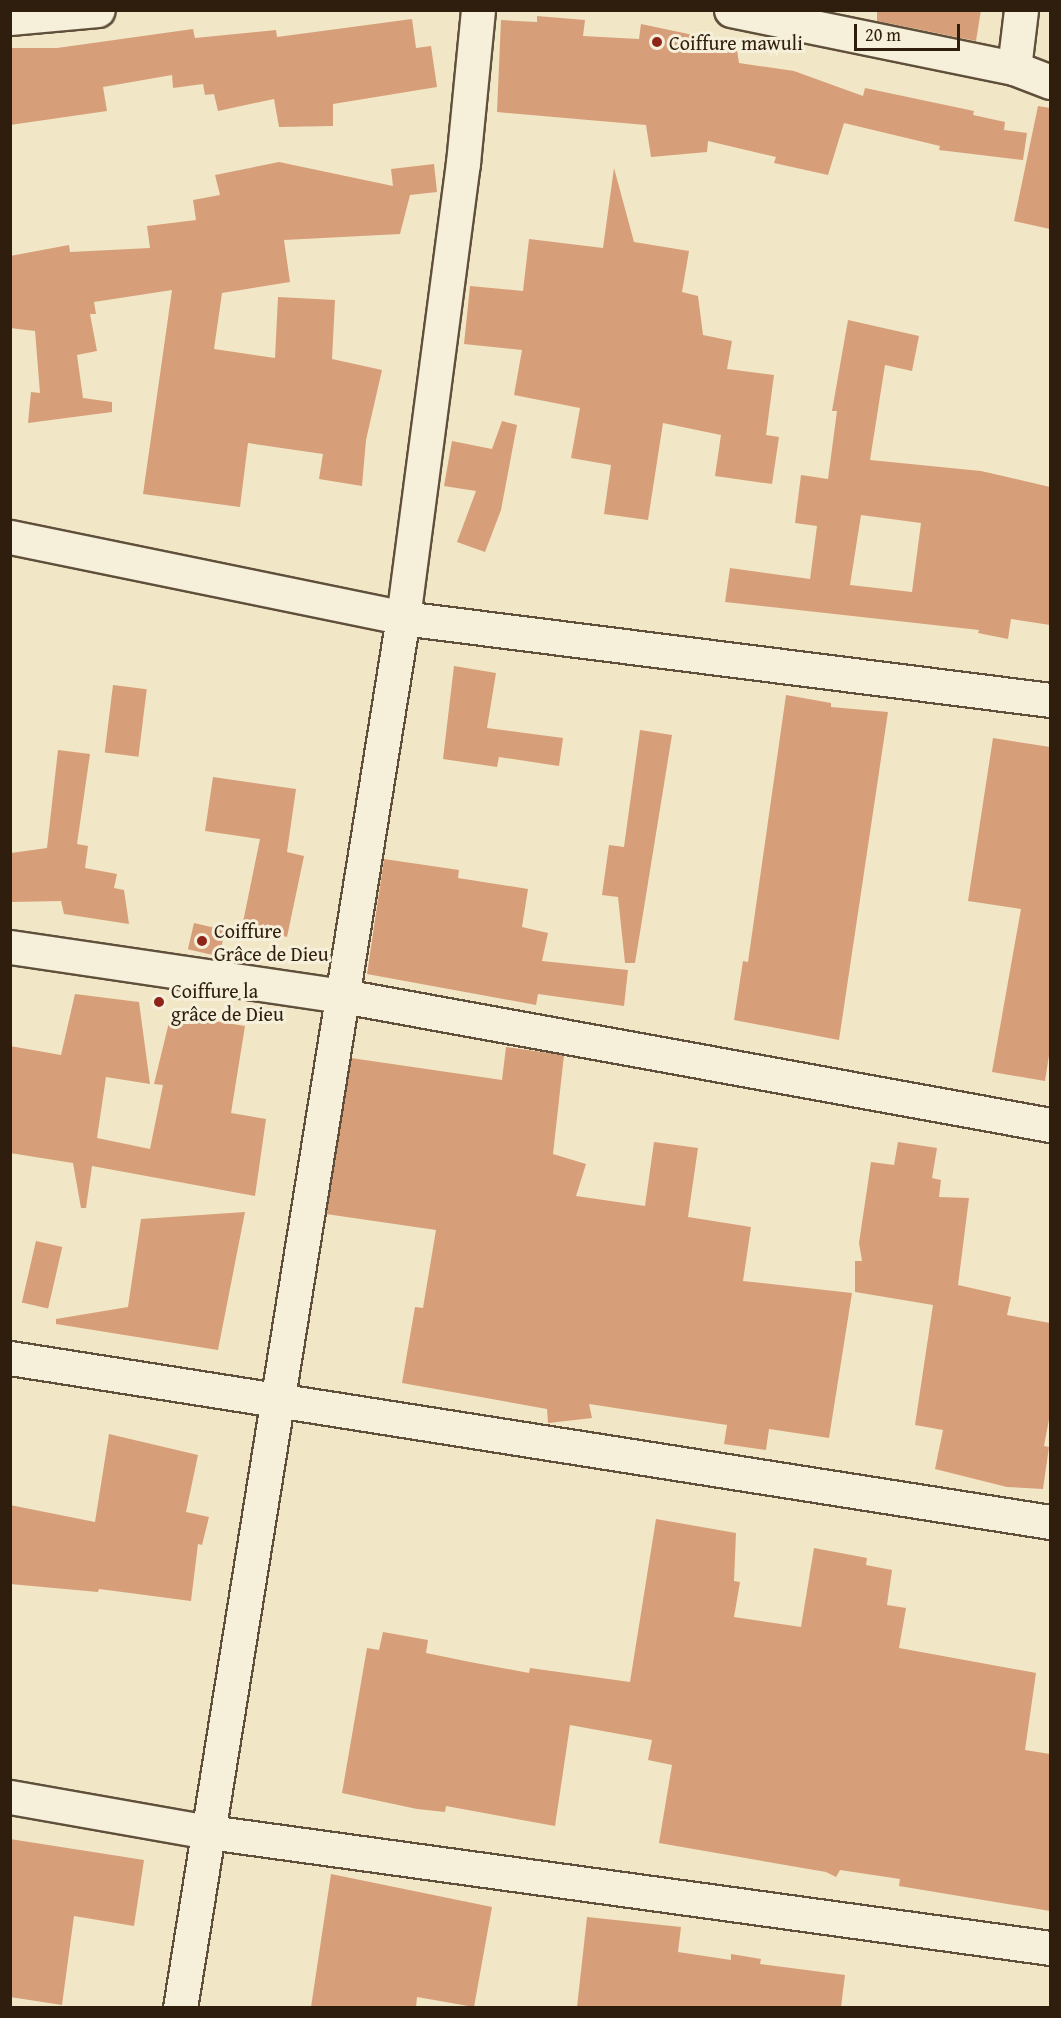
<!DOCTYPE html>
<html>
<head>
<meta charset="utf-8">
<style>
  body { margin:0 }
  #map { position:relative; width:1061px; height:2018px; overflow:hidden; background:#f1e6c6; font-family:"Gentium Book Plus",serif }
  div>[style] { position:absolute }
  .building>* { inset:0; background:#d79f79; transform-origin:0 0 }
  .roads { filter:drop-shadow(2px 0 #60503b) drop-shadow(-2px 0 #60503b) drop-shadow(0 2px #60503b) drop-shadow(0 -2px #60503b) }
  .minor>* { height:33px; margin:-16.5px; padding:0 16.5px; transform-origin:16.5px; border-radius:16.5px; background:#f6efda }
  .dots>* { width:16px; height:16px; translate:-50% -50%; box-sizing:border-box; border:3px solid #f6efda; border-radius:50% }
  span { translate:-50% -50%; white-space:nowrap; text-align:center; line-height:1.15; -webkit-text-stroke:6px #f6efda; paint-order:stroke }
  .poi-label { font-size:20px; color:#2f1e0d }
  .left { translate:0 -50%; text-align:left }
  .frame { position:absolute; inset:0; border:12px solid #2f1e0d; pointer-events:none }
  .scale { position:absolute; left:854px; top:24px; width:106px; height:27px; box-sizing:border-box; border:3px solid #2f1e0d; border-top:0; padding-left:8px; font-size:18px; line-height:21px; white-space:nowrap; color:#2f1e0d; -webkit-text-stroke:4px #f6efda; paint-order:stroke }
</style>
</head>
<body>
<div id="map">
  <div class="building">
    <i style="clip-path:polygon(877px 10px,981px 10px,976px 41px,877px 21px)"></i>
    <i style="clip-path:polygon(537px 16px,585px 20px,583px 36px,639px 39px,641px 24px,736px 44px,739px 63px,794px 71px,863px 96px,865px 88px,974px 111px,973px 115px,1005px 122px,1004px 130px,1027px 133px,1023px 160px,939px 150px,940px 146px,844px 123px,828px 175px,774px 163px,776px 157px,708px 141px,707px 152px,651px 157px,646px 125px,497px 112px,501px 20px,537px 22px)"></i>
    <i style="clip-path:polygon(412px 19px,416px 48px,431px 46px,437px 87px,333px 104px,333px 126px,279px 127px,274px 99px,218px 111px,214px 94px,205px 95px,203px 84px,173px 88px,172px 75px,103px 87px,107px 111px,10px 125px,10px 48px,57px 48px,193px 29px,195px 38px,276px 30px,277px 37px)"></i>
    <i style="clip-path:polygon(1038px 106px,1050px 108px,1050px 229px,1014px 221px)"></i>
    <i style="clip-path:polygon(279px 162px,393px 186px,391px 169px,434px 164px,437px 192px,410px 195px,400px 234px,284px 240px,290px 282px,222px 293px,214px 349px,275px 358px,278px 297px,335px 300px,332px 359px,382px 370px,366px 440px,362px 486px,319px 479px,323px 454px,248px 443px,240px 507px,143px 494px,172px 290px,94px 302px,96px 314px,90px 314px,97px 351px,77px 355px,83px 398px,112px 402px,112px 412px,28px 423px,31px 392px,40px 393px,35px 331px,10px 328px,10px 256px,69px 245px,70px 252px,150px 248px,147px 226px,196px 220px,193px 200px,220px 195px,215px 175px)"></i>
    <i style="clip-path:polygon(614px 168px,634px 242px,689px 251px,682px 292px,698px 296px,703px 335px,732px 341px,727px 369px,774px 375px,766px 435px,779px 437px,772px 484px,715px 476px,721px 435px,663px 423px,648px 520px,604px 514px,611px 465px,571px 458px,580px 408px,514px 395px,522px 350px,464px 344px,470px 286px,523px 291px,529px 239px,603px 248px)"></i>
    <i style="clip-path:polygon(evenodd,848px 320px,919px 336px,912px 371px,885px 365px,870px 460px,981px 471px,1050px 487px,1050px 625px,1011px 619px,1008px 639px,978px 633px,979px 630px,725px 602px,730px 568px,810px 579px,817px 526px,795px 523px,801px 475px,828px 479px,837px 411px,832px 411px,848px 320px,861px 515px,921px 523px,912px 592px,850px 585px,861px 515px)"></i>
    <i style="clip-path:polygon(502px 421px,517px 425px,501px 510px,485px 552px,457px 542px,476px 491px,444px 486px,452px 441px,492px 449px)"></i>
    <i style="clip-path:polygon(454px 666px,496px 673px,487px 728px,563px 738px,559px 766px,499px 757px,497px 767px,443px 759px)"></i>
    <i style="left:113px;top:685px;width:34px;height:68px;rotate:7deg"></i>
    <i style="clip-path:polygon(786px 695px,831px 703px,831px 707px,888px 712px,839px 1040px,734px 1020px,743px 961px,748px 962px)"></i>
    <i style="clip-path:polygon(640px 730px,672px 735px,635px 963px,625px 963px,618px 897px,602px 895px,609px 845px,624px 847px)"></i>
    <i style="clip-path:polygon(993px 738px,1050px 747px,1050px 1049px,1045px 1081px,992px 1072px,1021px 909px,968px 901px)"></i>
    <i style="clip-path:polygon(58px 750px,90px 754px,77px 844px,88px 846px,85px 868px,117px 874px,114px 888px,124px 890px,129px 924px,64px 914px,61px 901px,11px 902px,11px 853px,47px 848px)"></i>
    <i style="clip-path:polygon(213px 777px,296px 789px,287px 852px,304px 856px,287px 937px,242px 927px,260px 839px,205px 831px)"></i>
    <i style="clip-path:polygon(384px 859px,459px 870px,458px 878px,528px 889px,522px 927px,548px 933px,542px 961px,628px 970px,624px 1006px,538px 994px,536px 1005px,367px 974px)"></i>
    <i style="left:194px;top:923px;width:32px;height:27px;rotate:13deg"></i>
    <i style="clip-path:polygon(75px 994px,139px 1002px,150px 1084px,106px 1077px,97px 1138px,150px 1149px,163px 1085px,154px 1084px,171px 1014px,245px 1026px,231px 1113px,266px 1119px,255px 1196px,92px 1166px,86px 1208px,81px 1208px,73px 1163px,10px 1153px,10px 1046px,61px 1055px)"></i>
    <i style="clip-path:polygon(506px 1047px,564px 1055px,553px 1154px,586px 1164px,576px 1196px,645px 1206px,654px 1142px,698px 1148px,688px 1217px,751px 1227px,743px 1281px,852px 1293px,829px 1438px,769px 1429px,766px 1450px,724px 1444px,727px 1425px,589px 1404px,592px 1418px,548px 1423px,547px 1409px,402px 1383px,415px 1307px,423px 1308px,436px 1230px,326px 1214px,351px 1058px,502px 1080px)"></i>
    <i style="clip-path:polygon(898px 1142px,937px 1148px,932px 1178px,941px 1180px,939px 1197px,969px 1198px,958px 1285px,1011px 1297px,1007px 1315px,1050px 1323px,1050px 1414px,1044px 1446px,1049px 1447px,1043px 1489px,1007px 1487px,935px 1469px,943px 1430px,915px 1425px,933px 1305px,855px 1292px,855px 1261px,862px 1261px,859px 1243px,871px 1162px,894px 1165px)"></i>
    <i style="clip-path:polygon(245px 1212px,218px 1350px,56px 1324px,56px 1319px,128px 1307px,141px 1219px)"></i>
    <i style="left:36px;top:1241px;width:27px;height:63px;rotate:13deg"></i>
    <i style="clip-path:polygon(109px 1434px,198px 1455px,186px 1512px,209px 1517px,202px 1545px,198px 1544px,191px 1601px,99px 1589px,98px 1592px,10px 1584px,10px 1505px,95px 1522px)"></i>
    <i style="clip-path:polygon(656px 1519px,736px 1533px,734px 1581px,740px 1582px,734px 1617px,801px 1627px,814px 1548px,867px 1558px,866px 1565px,892px 1570px,887px 1605px,906px 1608px,899px 1648px,1036px 1673px,1025px 1750px,1050px 1754px,1050px 1911px,899px 1886px,900px 1879px,840px 1870px,836px 1877px,826px 1872px,659px 1843px,672px 1765px,648px 1760px,652px 1740px,570px 1725px,555px 1826px,446px 1806px,445px 1812px,417px 1809px,342px 1793px,367px 1648px,379px 1650px,383px 1632px,428px 1640px,426px 1653px,470px 1662px,529px 1673px,530px 1668px,630px 1682px)"></i>
    <i style="clip-path:polygon(10px 1839px,144px 1860px,134px 1926px,74px 1916px,62px 2005px,10px 1997px)"></i>
    <i style="clip-path:polygon(331px 1874px,492px 1907px,474px 2007px,417px 1997px,416px 2007px,311px 2007px)"></i>
    <i style="clip-path:polygon(587px 1917px,681px 1927px,678px 1952px,731px 1960px,731px 1954px,761px 1959px,760px 1964px,845px 1975px,841px 2007px,577px 2007px)"></i>
  </div>
  <div class="roads">
    <div class="minor">
      <i style="left:731px;top:10px;width:289px;rotate:11.6deg"></i>
      <i style="left:1014px;top:68px;width:39px;rotate:21deg"></i>
      <i style="left:10px;top:18px;width:88px;rotate:-5.2deg"></i>
      <i style="left:1014px;top:68px;width:58px;rotate:-83.1deg"></i>
      <i style="left:10px;top:537px;width:401px;rotate:11.6deg"></i>
      <i style="left:403px;top:618px;width:652px;rotate:7.22deg"></i>
      <i style="left:10px;top:947px;width:337px;rotate:8.4deg"></i>
      <i style="left:343px;top:996px;width:719px;rotate:10.34deg"></i>
      <i style="left:10px;top:1358px;width:1053px;rotate:8.96deg"></i>
      <i style="left:10px;top:1797px;width:202px;rotate:10deg"></i>
      <i style="left:209px;top:1832px;width:849px;rotate:7.85deg"></i>
      <i style="left:180px;top:2008px;width:1408px;rotate:-80.89deg"></i>
      <i style="left:403px;top:618px;width:459px;rotate:-82.5deg"></i>
      <i style="left:463px;top:163px;width:154px;rotate:-84.4deg"></i>
    </div>
  </div>
  <div class="dots">
    <i style="left:657px;top:42px;background:#8f2418"></i>
    <i style="left:202px;top:941px;background:#8f2418"></i>
    <i style="left:159px;top:1002px;background:#8f2418"></i>
  </div>
  <div class="poi-label">
    <span class="left" style="left:669px;top:42px">Coiffure mawuli</span>
    <span class="left" style="left:214px;top:942px">Coiffure<br>Grâce de Dieu</span>
    <span class="left" style="left:171px;top:1002px">Coiffure la<br>grâce de Dieu</span>
  </div>
  <div class="frame"></div>
  <div class="scale">20 m</div>
</div>
</body>
</html>
